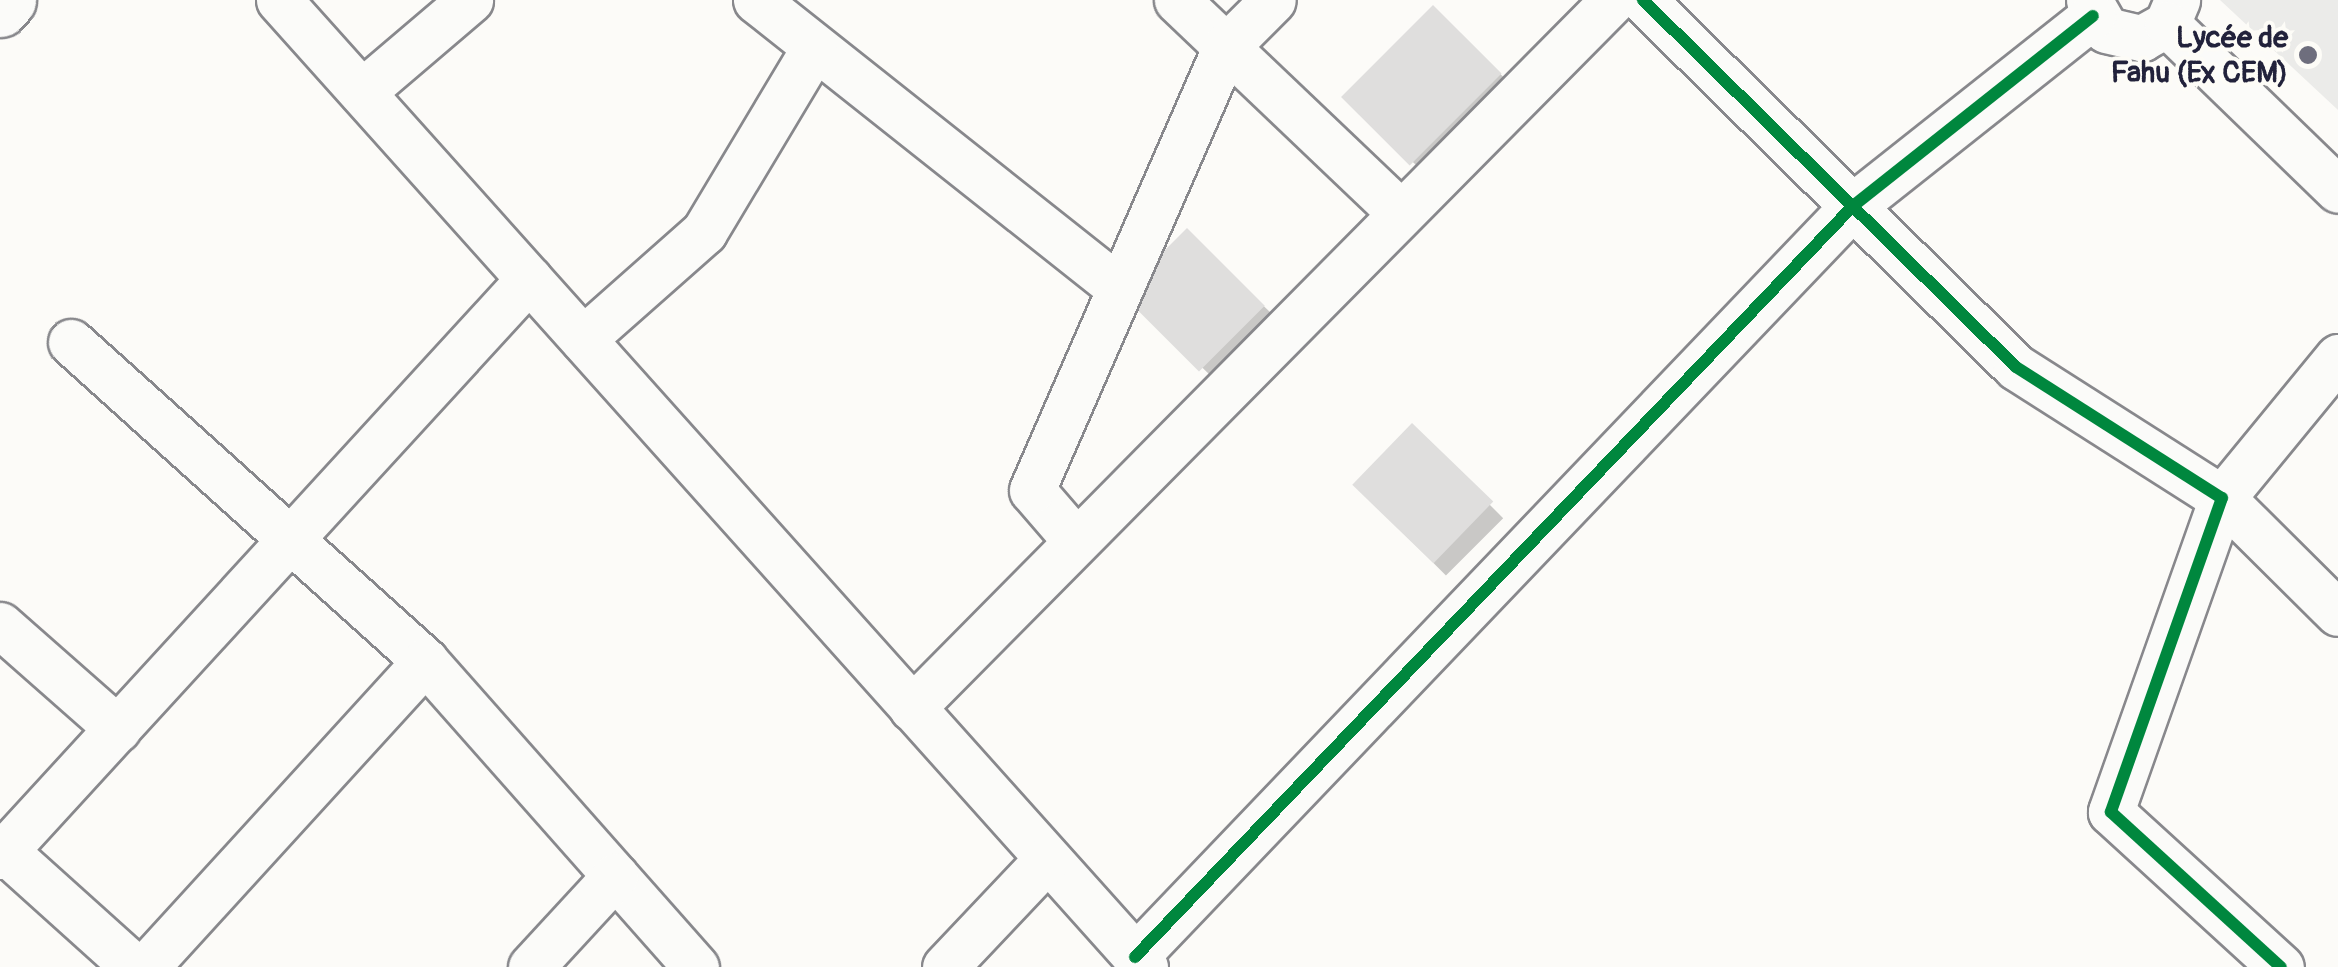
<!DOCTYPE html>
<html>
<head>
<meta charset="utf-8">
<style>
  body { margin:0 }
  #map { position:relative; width:2338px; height:967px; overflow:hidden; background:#fcfbf8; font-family:Pangolin,sans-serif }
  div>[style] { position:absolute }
  .built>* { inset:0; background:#ebebe9 }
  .shadow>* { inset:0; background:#0003; transform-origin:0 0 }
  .building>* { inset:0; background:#dfdedd; transform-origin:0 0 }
  .roads { filter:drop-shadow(2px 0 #88888c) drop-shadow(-2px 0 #88888c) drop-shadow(0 2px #88888c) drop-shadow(0 -2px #88888c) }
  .minor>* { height:45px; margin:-22.5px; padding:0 22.5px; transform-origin:22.5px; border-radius:22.5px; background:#fbfbf9 }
  .tertiary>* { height:55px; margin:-27.5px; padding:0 27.5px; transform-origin:27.5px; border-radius:27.5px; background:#fbfbf9 }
  .cycleway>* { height:12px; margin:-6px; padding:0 6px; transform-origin:6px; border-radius:6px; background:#00873e }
  .dots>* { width:28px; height:28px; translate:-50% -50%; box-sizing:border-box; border:5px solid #fdfcf7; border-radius:50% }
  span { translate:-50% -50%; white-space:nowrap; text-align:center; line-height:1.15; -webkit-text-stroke:8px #fdfcf7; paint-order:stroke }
  .poi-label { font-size:30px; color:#22223b; font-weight:700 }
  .right { translate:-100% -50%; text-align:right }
</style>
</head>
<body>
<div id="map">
  <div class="built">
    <i style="clip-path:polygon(2220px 0,2338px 0,2338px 110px)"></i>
  </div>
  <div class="shadow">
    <i style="left:1433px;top:9px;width:113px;height:124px;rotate:44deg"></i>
    <i style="left:1187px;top:232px;width:126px;height:87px;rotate:44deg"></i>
    <i style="left:1412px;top:427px;width:129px;height:81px;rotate:45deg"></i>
  </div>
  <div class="building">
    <i style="left:1433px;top:5px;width:97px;height:130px;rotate:45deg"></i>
    <i style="left:1187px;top:228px;width:110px;height:93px;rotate:45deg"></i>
    <i style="left:1412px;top:423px;width:113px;height:86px;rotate:44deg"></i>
  </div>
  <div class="roads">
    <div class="minor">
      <i style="left:279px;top:0;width:1298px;rotate:48.15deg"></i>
      <i style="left:756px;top:0;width:463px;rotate:38.4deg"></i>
      <i style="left:1177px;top:0;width:309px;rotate:43.6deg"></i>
      <i style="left:1643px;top:0;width:523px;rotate:44.54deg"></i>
      <i style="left:2016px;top:367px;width:244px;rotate:32.5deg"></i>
      <i style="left:2222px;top:498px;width:333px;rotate:109.5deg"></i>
      <i style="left:2111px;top:812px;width:230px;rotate:42.4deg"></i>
      <i style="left:2089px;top:0;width:34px;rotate:60deg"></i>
      <i style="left:2106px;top:30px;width:37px;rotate:13deg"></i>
      <i style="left:2142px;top:38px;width:29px;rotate:-29deg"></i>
      <i style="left:2167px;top:24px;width:26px;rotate:-67deg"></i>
      <i style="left:2167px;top:24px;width:238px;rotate:44.1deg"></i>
      <i style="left:362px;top:92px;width:142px;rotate:-40.4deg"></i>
      <i style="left:583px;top:339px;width:162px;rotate:-41.5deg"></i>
      <i style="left:704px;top:232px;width:214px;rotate:-59.1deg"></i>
      <i style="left:71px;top:342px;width:477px;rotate:42deg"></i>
      <i style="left:425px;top:661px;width:409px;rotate:48.5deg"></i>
      <i style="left:2338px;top:357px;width:183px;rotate:129.4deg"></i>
      <i style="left:2222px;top:498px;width:163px;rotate:44.8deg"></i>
      <i style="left:1076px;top:541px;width:67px;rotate:-130.8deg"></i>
      <i style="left:1032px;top:490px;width:484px;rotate:-66.4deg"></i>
      <i style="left:1226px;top:47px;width:66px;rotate:-45deg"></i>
      <i style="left:0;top:625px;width:157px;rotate:41.4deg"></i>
      <i style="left:912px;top:708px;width:996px;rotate:-45.28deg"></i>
      <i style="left:5px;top:851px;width:173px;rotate:42deg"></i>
      <i style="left:0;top:856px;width:783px;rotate:-47.49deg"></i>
      <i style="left:1135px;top:957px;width:1039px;rotate:-46.29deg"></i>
      <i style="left:1853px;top:206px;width:306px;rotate:-38.4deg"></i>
      <i style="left:146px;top:967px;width:414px;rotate:-47.6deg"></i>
      <i style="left:531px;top:967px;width:124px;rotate:-47.3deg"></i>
      <i style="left:945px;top:967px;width:149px;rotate:-46.6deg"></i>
    </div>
    <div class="tertiary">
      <i style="left:0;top:9px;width:12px;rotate:-48deg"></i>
    </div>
  </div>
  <div class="cycleway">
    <i style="left:1643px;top:0;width:523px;rotate:44.54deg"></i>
    <i style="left:2016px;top:367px;width:244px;rotate:32.5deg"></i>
    <i style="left:2222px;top:498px;width:333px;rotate:109.5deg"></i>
    <i style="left:2111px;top:812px;width:230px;rotate:42.4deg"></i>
    <i style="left:1135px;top:957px;width:1039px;rotate:-46.29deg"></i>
    <i style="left:1853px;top:206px;width:306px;rotate:-38.4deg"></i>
  </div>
  <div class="dots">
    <i style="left:2308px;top:55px;background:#6e6e7d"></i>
  </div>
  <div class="poi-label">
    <span class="right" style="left:2288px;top:55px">Lycée de<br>Fahu (Ex CEM)</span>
  </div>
</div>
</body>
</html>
